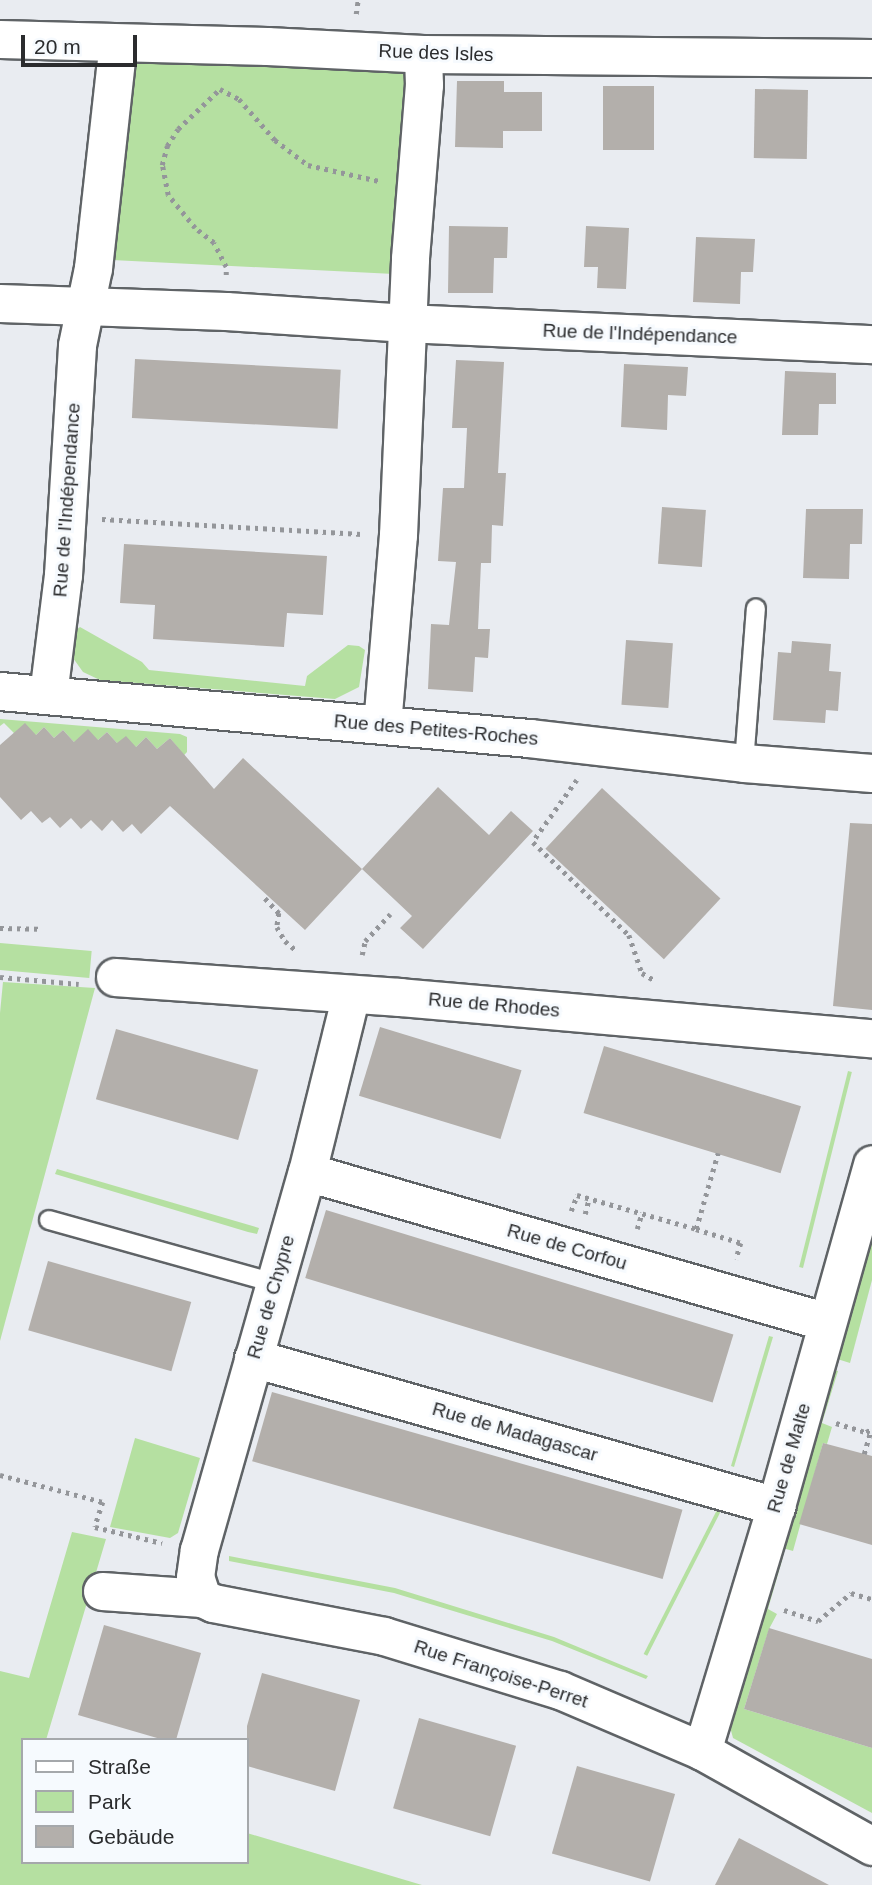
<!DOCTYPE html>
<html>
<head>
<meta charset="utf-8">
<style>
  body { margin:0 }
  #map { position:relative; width:872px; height:1885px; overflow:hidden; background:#e9ecf1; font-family:Helvetica,sans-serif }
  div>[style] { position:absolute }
  .green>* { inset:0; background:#b5e0a1; transform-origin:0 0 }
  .building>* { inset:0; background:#b3afab; transform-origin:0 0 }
  .path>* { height:4.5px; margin-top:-2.25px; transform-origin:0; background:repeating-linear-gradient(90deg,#94969a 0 3.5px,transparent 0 8.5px) }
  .roads { filter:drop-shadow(2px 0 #5f6366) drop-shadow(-2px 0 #5f6366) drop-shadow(0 2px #5f6366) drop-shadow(0 -2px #5f6366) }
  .service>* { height:18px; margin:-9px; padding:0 9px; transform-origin:9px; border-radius:9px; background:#fff }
  .minor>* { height:37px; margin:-18.5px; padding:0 18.5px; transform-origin:18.5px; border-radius:18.5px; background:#fff }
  span { translate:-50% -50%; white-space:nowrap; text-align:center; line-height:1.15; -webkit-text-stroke:6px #f6fafe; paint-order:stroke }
  .street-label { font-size:19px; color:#2b2c2e }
  .legend { position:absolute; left:21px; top:1738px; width:228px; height:126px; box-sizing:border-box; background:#f6fafe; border:2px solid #a5a8ab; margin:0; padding:9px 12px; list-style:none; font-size:21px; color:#2b2c2e }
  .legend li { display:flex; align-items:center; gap:14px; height:35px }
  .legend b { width:35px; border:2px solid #a5a8ab }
  .scale { position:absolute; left:21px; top:35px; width:116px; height:32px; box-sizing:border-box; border:4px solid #2b2c2e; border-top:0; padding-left:9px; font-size:21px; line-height:24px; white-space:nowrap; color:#2b2c2e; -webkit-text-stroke:5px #f6fafe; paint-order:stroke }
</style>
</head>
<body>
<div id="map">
  <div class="green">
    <i style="clip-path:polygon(148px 56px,396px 67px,404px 74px,409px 87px,394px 274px,112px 260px,128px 70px)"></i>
    <i style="clip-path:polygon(80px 627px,142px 662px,149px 670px,305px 686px,307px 676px,348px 645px,359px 646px,365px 650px,359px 687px,335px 699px,100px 680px,83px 672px,73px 658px,76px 630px)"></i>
    <i style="clip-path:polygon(0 719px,180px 734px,187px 737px,187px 752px,171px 769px,179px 749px,170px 738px,157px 749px,146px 737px,136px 747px,117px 743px,107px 732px,98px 740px,74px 742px,63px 730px,54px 738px,44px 727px,36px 735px,14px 733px,4px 723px,0 726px)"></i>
    <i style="left:0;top:943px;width:92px;height:27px;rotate:5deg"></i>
    <i style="clip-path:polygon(3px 982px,95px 988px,0 1341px,0 1013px)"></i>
    <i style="left:848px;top:1071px;width:4px;height:202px;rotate:14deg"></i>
    <i style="clip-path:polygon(57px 1169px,259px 1228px,257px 1234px,248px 1232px,55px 1174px)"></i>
    <i style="clip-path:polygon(872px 1230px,872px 1280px,850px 1363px,834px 1358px)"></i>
    <i style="clip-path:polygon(769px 1336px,773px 1337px,734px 1467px,731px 1466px)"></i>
    <i style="clip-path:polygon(833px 1370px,838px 1371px,822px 1423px,832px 1427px,827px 1444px,823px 1443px,793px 1551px,779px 1547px)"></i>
    <i style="clip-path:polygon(135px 1438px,200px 1458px,178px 1533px,170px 1538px,110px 1527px)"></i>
    <i style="left:719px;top:1506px;width:4px;height:166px;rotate:27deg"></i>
    <i style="clip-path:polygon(72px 1532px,106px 1539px,46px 1740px,23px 1740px,23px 1862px,247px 1862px,247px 1833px,422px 1885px,0 1885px,0 1671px,29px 1678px)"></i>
    <i style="clip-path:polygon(775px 1555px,783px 1557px,768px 1609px,777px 1614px,769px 1629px,744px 1709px,872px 1748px,872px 1813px,733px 1738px,729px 1723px)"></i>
    <i style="clip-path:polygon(229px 1556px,395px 1588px,554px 1637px,648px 1676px,646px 1679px,552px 1641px,394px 1593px,229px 1561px)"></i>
  </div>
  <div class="building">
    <i style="clip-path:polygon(457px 81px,504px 81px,504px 92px,542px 92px,542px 131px,503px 131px,503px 148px,455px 147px)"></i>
    <i style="left:603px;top:86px;width:51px;height:64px"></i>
    <i style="left:755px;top:89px;width:53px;height:69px;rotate:1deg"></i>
    <i style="clip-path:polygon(449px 226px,508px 227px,507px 258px,494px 258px,493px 293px,448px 293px)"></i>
    <i style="clip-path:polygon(586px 226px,629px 228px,626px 289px,597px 288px,598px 267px,584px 267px)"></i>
    <i style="clip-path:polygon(696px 237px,755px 239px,753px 272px,741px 272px,740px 304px,693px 302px)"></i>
    <i style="left:135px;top:359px;width:206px;height:59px;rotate:3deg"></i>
    <i style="clip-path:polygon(456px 360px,504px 362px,498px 473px,506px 473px,503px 526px,492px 525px,491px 563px,481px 563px,478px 629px,490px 629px,488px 658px,475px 657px,473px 692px,428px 689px,431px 624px,449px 625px,456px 562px,438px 561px,443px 488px,464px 488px,467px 428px,452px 428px)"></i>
    <i style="clip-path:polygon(624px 364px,688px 367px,686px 396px,668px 395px,667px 430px,621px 427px)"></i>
    <i style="clip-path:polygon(785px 371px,836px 373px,836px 404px,819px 404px,818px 435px,782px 435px)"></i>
    <i style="left:662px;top:507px;width:44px;height:57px;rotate:4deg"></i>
    <i style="clip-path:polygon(806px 509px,863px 509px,862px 544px,850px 544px,849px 579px,803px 578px)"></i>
    <i style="clip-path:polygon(124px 544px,327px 556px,323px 615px,287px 613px,284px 647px,153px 639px,155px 605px,120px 603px)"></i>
    <i style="left:626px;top:640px;width:47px;height:65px;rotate:4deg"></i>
    <i style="clip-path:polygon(792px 641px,831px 644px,829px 671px,841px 672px,838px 711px,826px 710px,825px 723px,773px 720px,778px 652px,791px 653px)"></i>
    <i style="clip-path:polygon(25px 723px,36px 735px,44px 727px,54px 738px,63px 730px,74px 742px,88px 729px,98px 740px,107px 732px,117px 743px,126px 736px,136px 747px,146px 737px,157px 749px,170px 738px,214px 789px,243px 758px,362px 869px,305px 930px,170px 806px,141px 834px,132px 824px,123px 832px,112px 820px,102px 831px,91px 820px,81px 829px,71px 818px,60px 828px,50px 817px,42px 823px,31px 811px,21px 820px,0 797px,0 745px)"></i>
    <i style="clip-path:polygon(438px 787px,489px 835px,511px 811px,533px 831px,423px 949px,400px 928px,412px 916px,362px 869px)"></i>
    <i style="left:602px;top:788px;width:162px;height:83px;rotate:43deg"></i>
    <i style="clip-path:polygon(850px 823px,872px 824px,872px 1010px,833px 1006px)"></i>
    <i style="left:380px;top:1027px;width:148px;height:72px;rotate:17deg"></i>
    <i style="left:116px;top:1029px;width:148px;height:73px;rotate:16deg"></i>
    <i style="left:604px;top:1046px;width:206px;height:70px;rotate:17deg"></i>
    <i style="left:326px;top:1210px;width:426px;height:71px;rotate:17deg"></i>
    <i style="left:48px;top:1261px;width:149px;height:72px;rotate:16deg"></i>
    <i style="left:272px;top:1392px;width:427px;height:72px;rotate:16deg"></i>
    <i style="clip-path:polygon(823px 1443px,872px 1456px,872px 1545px,799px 1524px)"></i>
    <i style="clip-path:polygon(104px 1625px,201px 1653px,176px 1740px,164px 1740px,78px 1715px)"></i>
    <i style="clip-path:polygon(769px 1628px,872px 1659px,872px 1748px,744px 1709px)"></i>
    <i style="clip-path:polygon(262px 1673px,360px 1700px,335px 1791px,247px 1766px,247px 1726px)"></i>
    <i style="left:419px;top:1718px;width:101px;height:94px;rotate:16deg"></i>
    <i style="left:577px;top:1766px;width:102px;height:91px;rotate:16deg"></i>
    <i style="clip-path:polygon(739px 1838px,829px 1885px,715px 1885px)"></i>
  </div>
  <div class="path">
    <i style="left:356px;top:14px;width:14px;rotate:-82deg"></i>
    <i style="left:226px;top:275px;width:8px;rotate:-90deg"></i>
    <i style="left:226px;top:267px;width:27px;rotate:-117deg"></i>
    <i style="left:214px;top:243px;width:24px;rotate:-142deg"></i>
    <i style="left:195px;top:228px;width:43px;rotate:-129.3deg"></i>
    <i style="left:168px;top:195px;width:31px;rotate:-101deg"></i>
    <i style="left:162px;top:165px;width:20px;rotate:-75deg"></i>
    <i style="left:167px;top:146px;width:20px;rotate:-57deg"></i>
    <i style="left:178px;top:129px;width:58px;rotate:-43.6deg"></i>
    <i style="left:220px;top:89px;width:21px;rotate:28deg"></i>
    <i style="left:239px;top:99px;width:55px;rotate:48.7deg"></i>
    <i style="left:275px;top:140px;width:41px;rotate:37.1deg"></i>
    <i style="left:308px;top:165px;width:73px;rotate:12.7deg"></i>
    <i style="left:102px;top:519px;width:260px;rotate:3.3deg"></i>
    <i style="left:577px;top:780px;width:76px;rotate:125.4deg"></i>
    <i style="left:533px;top:842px;width:134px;rotate:44.1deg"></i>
    <i style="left:629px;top:935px;width:40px;rotate:71.1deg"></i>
    <i style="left:642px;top:973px;width:14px;rotate:30deg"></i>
    <i style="left:265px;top:898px;width:21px;rotate:47deg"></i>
    <i style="left:279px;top:913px;width:14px;rotate:98deg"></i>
    <i style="left:277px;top:927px;width:16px;rotate:60deg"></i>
    <i style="left:285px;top:941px;width:16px;rotate:40deg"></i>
    <i style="left:0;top:928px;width:39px;rotate:1deg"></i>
    <i style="left:362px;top:955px;width:14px;rotate:-78deg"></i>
    <i style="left:365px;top:941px;width:37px;rotate:-47deg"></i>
    <i style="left:0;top:977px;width:79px;rotate:5.1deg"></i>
    <i style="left:571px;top:1211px;width:17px;rotate:-69deg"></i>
    <i style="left:577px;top:1195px;width:124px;rotate:15.9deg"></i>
    <i style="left:696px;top:1229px;width:79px;rotate:-73.9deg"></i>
    <i style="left:585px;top:1214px;width:16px;rotate:-76deg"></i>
    <i style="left:637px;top:1229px;width:17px;rotate:-73deg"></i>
    <i style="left:696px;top:1229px;width:47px;rotate:17.3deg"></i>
    <i style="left:741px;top:1243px;width:17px;rotate:107deg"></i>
    <i style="left:836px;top:1423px;width:31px;rotate:17deg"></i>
    <i style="left:866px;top:1432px;width:7px;rotate:-27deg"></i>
    <i style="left:864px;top:1454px;width:25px;rotate:-74deg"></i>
    <i style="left:0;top:1475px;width:106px;rotate:14.7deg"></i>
    <i style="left:103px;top:1502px;width:26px;rotate:108deg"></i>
    <i style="left:95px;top:1527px;width:69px;rotate:13.4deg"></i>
    <i style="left:784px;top:1610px;width:36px;rotate:18deg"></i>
    <i style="left:818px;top:1621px;width:43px;rotate:-40.3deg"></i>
    <i style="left:851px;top:1593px;width:22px;rotate:16deg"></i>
  </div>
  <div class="roads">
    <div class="service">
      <i style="left:744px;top:763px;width:155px;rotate:-85.6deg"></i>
      <i style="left:49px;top:1220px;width:234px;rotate:15.6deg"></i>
    </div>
    <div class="minor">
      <i style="left:0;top:39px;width:267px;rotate:1.5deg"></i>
      <i style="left:267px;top:46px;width:156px;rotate:2.9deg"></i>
      <i style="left:423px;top:54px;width:449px;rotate:0.5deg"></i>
      <i style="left:0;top:303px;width:226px;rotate:2deg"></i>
      <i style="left:226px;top:311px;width:181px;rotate:3.8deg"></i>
      <i style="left:407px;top:323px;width:465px;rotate:2.6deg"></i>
      <i style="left:0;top:691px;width:531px;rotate:5.08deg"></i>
      <i style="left:529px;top:738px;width:216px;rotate:6.6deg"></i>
      <i style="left:744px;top:763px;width:128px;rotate:4.5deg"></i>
      <i style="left:48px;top:695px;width:121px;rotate:-82.9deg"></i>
      <i style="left:63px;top:575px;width:230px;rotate:-86.5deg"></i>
      <i style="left:77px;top:345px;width:79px;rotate:-78.3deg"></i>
      <i style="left:93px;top:268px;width:226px;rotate:-83.7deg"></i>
      <i style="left:382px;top:725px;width:191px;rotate:-85.2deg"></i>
      <i style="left:398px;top:535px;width:277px;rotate:-87.5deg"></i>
      <i style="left:410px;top:258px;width:174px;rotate:-85.4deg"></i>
      <i style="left:424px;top:85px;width:31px;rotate:-92deg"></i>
      <i style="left:115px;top:977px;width:285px;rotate:4deg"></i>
      <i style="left:399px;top:997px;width:475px;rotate:5deg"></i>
      <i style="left:307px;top:1172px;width:541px;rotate:16.09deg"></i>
      <i style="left:253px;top:1358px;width:544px;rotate:15.8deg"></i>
      <i style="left:102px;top:1591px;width:100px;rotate:4deg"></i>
      <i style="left:202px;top:1598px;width:12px;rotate:24deg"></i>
      <i style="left:213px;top:1603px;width:174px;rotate:10.9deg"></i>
      <i style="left:384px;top:1636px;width:184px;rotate:17.1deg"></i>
      <i style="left:560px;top:1690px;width:155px;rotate:23.2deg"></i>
      <i style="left:702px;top:1751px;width:195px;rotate:29.2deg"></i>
      <i style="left:202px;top:1598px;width:22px;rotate:-108deg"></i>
      <i style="left:195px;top:1577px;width:27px;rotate:-82deg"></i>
      <i style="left:199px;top:1550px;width:393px;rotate:-74.1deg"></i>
      <i style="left:307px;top:1172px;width:183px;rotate:-76.1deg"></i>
      <i style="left:702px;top:1751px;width:256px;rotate:-73.2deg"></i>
      <i style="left:776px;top:1506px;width:355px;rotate:-74.3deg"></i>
    </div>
  </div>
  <div class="street-label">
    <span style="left:436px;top:53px;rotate:2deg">Rue des Isles</span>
    <span style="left:640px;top:334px;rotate:2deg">Rue de l'Indépendance</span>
    <span style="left:67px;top:500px;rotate:-86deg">Rue de l'Indépendance</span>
    <span style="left:436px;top:730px;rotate:5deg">Rue des Petites-Roches</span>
    <span style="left:494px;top:1005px;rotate:5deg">Rue de Rhodes</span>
    <span style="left:567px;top:1247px;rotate:16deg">Rue de Corfou</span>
    <span style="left:271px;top:1297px;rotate:-74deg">Rue de Chypre</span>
    <span style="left:515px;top:1432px;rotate:16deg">Rue de Madagascar</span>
    <span style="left:789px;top:1458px;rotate:-74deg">Rue de Malte</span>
    <span style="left:501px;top:1674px;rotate:18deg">Rue Françoise-Perret</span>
  </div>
  <ul class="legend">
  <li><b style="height:9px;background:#fff"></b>Straße</li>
  <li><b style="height:19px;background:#b5e0a1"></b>Park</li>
  <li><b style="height:19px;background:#b3afab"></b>Gebäude</li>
  </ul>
  <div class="scale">20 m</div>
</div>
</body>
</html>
